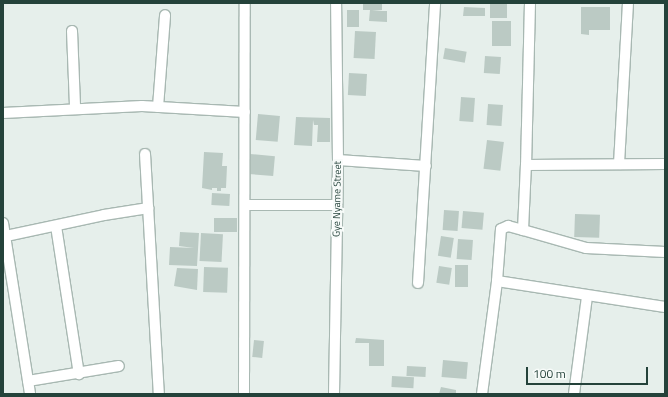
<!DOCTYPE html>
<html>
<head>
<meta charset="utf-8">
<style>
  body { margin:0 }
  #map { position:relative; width:668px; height:397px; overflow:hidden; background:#e6efeb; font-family:"Titillium Web",sans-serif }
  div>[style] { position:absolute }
  .building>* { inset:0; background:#bbcac4; transform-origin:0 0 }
  .roads { filter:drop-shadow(1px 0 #a8b8b2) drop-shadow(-1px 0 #a8b8b2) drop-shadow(0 1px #a8b8b2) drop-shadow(0 -1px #a8b8b2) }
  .street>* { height:10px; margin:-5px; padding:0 5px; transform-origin:5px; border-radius:5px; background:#fff }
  span { translate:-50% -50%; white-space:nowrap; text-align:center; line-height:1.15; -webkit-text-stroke:4px #f7fbf9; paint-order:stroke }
  .street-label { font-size:10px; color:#24423a }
  .frame { position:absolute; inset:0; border:4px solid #24423a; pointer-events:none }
  .scale { position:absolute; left:526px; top:367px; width:122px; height:18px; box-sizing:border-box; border:2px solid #24423a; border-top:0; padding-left:5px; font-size:12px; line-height:14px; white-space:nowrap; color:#24423a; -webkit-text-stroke:3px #f7fbf9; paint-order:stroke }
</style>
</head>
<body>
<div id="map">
  <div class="building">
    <i style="clip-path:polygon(363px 3px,382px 3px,382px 10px,372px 11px,387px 11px,387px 22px,369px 21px,370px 10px,363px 10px)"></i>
    <i style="left:490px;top:3px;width:17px;height:15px"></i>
    <i style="clip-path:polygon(464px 7px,485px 8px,485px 16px,463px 16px)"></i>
    <i style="clip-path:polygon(581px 7px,610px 7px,610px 30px,589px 30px,589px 35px,581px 34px)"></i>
    <i style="left:347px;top:10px;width:12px;height:17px"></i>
    <i style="left:511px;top:21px;width:25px;height:19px;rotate:90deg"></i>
    <i style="left:355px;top:31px;width:21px;height:27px;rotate:3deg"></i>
    <i style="left:445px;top:48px;width:22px;height:11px;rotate:10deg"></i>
    <i style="left:485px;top:56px;width:16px;height:17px;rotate:4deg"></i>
    <i style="left:349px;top:73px;width:18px;height:22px;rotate:3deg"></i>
    <i style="left:461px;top:97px;width:14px;height:24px;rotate:4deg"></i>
    <i style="left:488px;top:104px;width:15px;height:21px;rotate:4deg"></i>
    <i style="left:258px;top:114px;width:22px;height:26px;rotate:5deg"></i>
    <i style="clip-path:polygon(296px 117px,330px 118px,330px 142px,317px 142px,318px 125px,314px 125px,313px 120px,312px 146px,294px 145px)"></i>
    <i style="left:487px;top:140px;width:17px;height:29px;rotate:7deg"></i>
    <i style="clip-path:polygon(204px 152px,223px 153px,222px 166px,227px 166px,226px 188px,221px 188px,221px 191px,217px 191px,217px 188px,212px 188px,212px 190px,202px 188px)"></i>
    <i style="left:250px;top:154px;width:25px;height:20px;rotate:5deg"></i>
    <i style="left:212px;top:193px;width:18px;height:12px;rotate:3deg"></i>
    <i style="left:444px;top:210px;width:15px;height:20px;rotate:4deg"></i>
    <i style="left:463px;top:211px;width:21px;height:17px;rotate:5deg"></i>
    <i style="left:575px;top:214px;width:25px;height:23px;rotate:2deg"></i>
    <i style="left:214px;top:218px;width:23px;height:14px"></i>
    <i style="clip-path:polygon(180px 232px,199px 233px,197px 266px,169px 265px,170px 247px,194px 248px,179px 246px)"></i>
    <i style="left:201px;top:233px;width:22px;height:28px;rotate:3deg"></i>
    <i style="left:441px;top:236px;width:13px;height:20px;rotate:9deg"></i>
    <i style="left:458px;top:239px;width:15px;height:20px;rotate:4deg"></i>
    <i style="left:455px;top:265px;width:13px;height:22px"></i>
    <i style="left:439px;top:266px;width:13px;height:17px;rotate:9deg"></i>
    <i style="left:204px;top:267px;width:24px;height:25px;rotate:2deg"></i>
    <i style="clip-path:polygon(177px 268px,198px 269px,197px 290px,174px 286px)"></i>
    <i style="clip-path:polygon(356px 338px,384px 340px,384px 366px,369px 366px,369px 343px,355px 343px)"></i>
    <i style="left:254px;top:340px;width:10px;height:17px;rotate:6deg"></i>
    <i style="left:443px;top:360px;width:25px;height:17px;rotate:5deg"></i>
    <i style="left:407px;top:366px;width:19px;height:10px;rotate:3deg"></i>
    <i style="left:392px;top:376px;width:22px;height:11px;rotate:3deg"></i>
    <i style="clip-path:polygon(441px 387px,456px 390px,456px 394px,439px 394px)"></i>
  </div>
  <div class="roads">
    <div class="street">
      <i style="left:530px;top:3px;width:162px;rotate:91.4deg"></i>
      <i style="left:526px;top:165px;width:139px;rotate:-0.4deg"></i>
      <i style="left:72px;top:31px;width:76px;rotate:87.7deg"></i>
      <i style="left:158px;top:107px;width:92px;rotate:-85.6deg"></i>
      <i style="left:3px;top:113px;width:139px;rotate:-2.9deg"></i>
      <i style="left:142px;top:106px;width:103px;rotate:3.3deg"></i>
      <i style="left:145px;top:154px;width:240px;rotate:86.7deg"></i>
      <i style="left:338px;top:160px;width:88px;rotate:3.9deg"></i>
      <i style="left:619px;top:164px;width:161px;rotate:-86.8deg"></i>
      <i style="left:245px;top:205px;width:92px"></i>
      <i style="left:3px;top:223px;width:173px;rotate:81deg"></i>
      <i style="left:56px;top:226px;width:150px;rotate:81.2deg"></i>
      <i style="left:523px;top:230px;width:66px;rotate:15.9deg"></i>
      <i style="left:586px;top:248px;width:79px;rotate:2.9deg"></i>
      <i style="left:6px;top:236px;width:100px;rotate:-12.1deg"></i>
      <i style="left:104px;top:215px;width:45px;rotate:-9deg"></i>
      <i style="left:497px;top:281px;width:170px;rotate:8.8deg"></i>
      <i style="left:418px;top:283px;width:281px;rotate:-86.5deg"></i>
      <i style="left:28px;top:381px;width:92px;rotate:-9.4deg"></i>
      <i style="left:244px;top:394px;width:391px;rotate:-89.9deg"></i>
      <i style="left:334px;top:394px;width:234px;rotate:-89deg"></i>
      <i style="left:338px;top:160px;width:157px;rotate:-90.7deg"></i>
      <i style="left:482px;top:394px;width:114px;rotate:-82.4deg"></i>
      <i style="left:497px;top:281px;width:52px;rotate:-85.6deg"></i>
      <i style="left:501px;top:229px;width:8px;rotate:-23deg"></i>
      <i style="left:508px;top:226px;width:16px;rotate:15deg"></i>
      <i style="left:523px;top:230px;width:65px;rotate:-87.4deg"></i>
      <i style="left:574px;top:394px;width:98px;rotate:-82.4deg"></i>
    </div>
  </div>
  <div class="street-label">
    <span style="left:337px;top:199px;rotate:-89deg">Gye Nyame Street</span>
  </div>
  <div class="frame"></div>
  <div class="scale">100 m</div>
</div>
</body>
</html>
